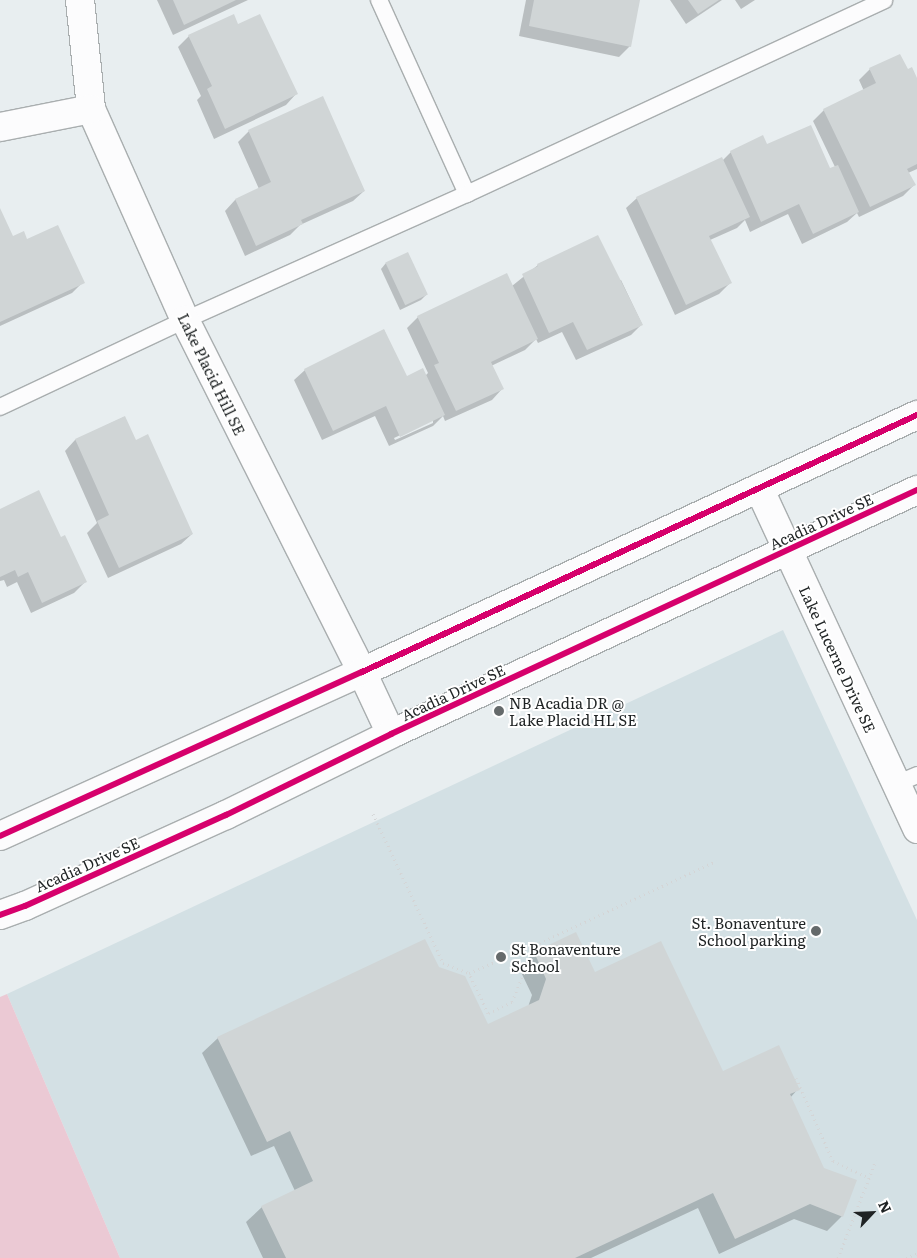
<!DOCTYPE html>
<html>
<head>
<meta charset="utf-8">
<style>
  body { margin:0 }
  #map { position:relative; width:917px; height:1258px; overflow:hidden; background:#e8eef0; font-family:Literata,serif }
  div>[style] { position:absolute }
  .built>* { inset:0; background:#d3e0e4 }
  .green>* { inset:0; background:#ebc9d4 }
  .shadow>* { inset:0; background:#0003 }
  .building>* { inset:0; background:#d0d5d6; transform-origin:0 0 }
  .path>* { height:3px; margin-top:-1.5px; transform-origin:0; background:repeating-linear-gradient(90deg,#d4d5d6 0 1px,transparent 0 5px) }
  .roads { filter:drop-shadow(1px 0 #a9aeaf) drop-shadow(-1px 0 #a9aeaf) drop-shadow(0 1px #a9aeaf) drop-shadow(0 -1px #a9aeaf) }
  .lane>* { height:16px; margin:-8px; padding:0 8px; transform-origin:8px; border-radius:8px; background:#fcfcfd }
  .street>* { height:28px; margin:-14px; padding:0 14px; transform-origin:14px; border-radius:14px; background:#fcfcfd }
  .secondary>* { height:28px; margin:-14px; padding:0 14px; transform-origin:14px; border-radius:14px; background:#fcfcfd }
  .cycleway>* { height:6px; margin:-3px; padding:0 3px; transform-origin:3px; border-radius:3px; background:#d6006c }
  .dots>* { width:14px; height:14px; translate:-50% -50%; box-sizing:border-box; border:2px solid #fff; border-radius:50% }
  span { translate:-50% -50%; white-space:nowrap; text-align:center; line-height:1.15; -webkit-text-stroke:4px #fff; paint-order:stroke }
  .street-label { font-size:15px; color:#1f2324 }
  .poi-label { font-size:15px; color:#1f2324 }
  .left { translate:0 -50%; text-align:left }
  .right { translate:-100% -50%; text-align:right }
  .north { position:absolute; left:847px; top:1188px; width:50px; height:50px; -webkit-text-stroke:4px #fff; paint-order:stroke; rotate:65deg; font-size:14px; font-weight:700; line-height:20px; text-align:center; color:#1f2324 }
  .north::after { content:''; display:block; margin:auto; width:18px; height:22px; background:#1f2324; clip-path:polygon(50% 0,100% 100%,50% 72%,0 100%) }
</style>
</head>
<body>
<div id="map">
  <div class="built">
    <i style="clip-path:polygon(783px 630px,917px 920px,917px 1258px,120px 1258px,7px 994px)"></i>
  </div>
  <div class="green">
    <i style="clip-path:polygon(7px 994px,120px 1258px,0 1258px,0 997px)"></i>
  </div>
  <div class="shadow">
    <i style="clip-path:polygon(157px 0,248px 0,173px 35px)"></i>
    <i style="clip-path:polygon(526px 0,639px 0,630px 46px,619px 57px,519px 36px)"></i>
    <i style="clip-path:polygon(670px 0,722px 0,686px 24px)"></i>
    <i style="clip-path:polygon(735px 0,755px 0,741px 9px)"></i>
    <i style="clip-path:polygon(237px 26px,296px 94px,286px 105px,214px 139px,197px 100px,201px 96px,178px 47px,189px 36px)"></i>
    <i style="clip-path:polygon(870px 69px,907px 71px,917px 81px,917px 169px,908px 173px,914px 185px,903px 196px,859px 217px,857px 213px,847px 222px,802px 244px,788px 214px,750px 232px,745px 220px,737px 228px,710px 240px,730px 283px,719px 294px,675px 315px,626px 208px,637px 198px,723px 160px,731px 152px,767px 146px,830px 170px,835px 167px,813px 121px,824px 110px,864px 91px,859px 80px)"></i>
    <i style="clip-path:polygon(249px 131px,364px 191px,353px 201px,300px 225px,290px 235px,245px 256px,225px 211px,235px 200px,259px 189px,238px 142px)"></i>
    <i style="clip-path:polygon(0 211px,12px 237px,27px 241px,83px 282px,72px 293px,0 326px)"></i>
    <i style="clip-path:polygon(386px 263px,426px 295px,421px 300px,400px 310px,381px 269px)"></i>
    <i style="clip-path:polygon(evenodd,538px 265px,618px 281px,621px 280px,642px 324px,631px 335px,576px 360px,562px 332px,538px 343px,536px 339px,525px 350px,491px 366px,502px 389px,492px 400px,445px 421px,443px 416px,433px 426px,389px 446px,375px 416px,322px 440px,294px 380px,305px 370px,384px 330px,406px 378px,425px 376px,428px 373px,407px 328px,418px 317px,512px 286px,538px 265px,433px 420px,433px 423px,395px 440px,394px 438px,433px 420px)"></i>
    <i style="clip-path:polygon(124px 417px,135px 441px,192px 534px,181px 544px,108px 578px,87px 533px,97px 523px,65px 451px,75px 440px)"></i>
    <i style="clip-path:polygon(0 510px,60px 539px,85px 582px,74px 593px,31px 613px,17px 582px,7px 587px,4px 580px,0 581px)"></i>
    <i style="clip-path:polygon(575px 934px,595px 974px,722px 1073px,798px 1089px,790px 1098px,842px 1216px,827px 1231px,794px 1219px,719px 1254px,698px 1208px,591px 1258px,263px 1258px,246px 1222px,262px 1207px,295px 1191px,274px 1146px,251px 1156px,202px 1053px,218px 1038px,438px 968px,487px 1026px,528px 1007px,532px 995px,519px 968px,534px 953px)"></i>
  </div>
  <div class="building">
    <i style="clip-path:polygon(173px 0,236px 0,184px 25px)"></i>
    <i style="clip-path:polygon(534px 0,640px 0,631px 47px,529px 26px)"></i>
    <i style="clip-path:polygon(688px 0,719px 0,698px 14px)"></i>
    <i style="clip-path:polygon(234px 14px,238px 24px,260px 14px,298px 94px,225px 129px,207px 89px,212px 86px,188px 35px)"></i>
    <i style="clip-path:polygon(900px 54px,908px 69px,912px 67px,917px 78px,917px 164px,907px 169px,916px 185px,870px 207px,823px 109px,876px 83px,869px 68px)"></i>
    <i style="clip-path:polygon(323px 96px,365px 191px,301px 220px,303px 224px,256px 246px,235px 199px,271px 182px,248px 130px)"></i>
    <i style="clip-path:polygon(811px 125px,830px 168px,838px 165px,859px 212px,813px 234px,799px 204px,761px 222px,730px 151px,763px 135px,767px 144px)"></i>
    <i style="clip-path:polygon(722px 157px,750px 217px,709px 236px,732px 283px,686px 305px,636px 197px)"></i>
    <i style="clip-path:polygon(0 208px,13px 236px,24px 231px,27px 239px,58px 225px,85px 283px,0 322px)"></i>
    <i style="clip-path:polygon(598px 235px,643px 325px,587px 350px,573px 322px,549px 333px,522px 274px,538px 266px,537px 264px)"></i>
    <i style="left:408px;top:252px;width:47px;height:25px;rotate:65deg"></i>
    <i style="clip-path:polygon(507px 273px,538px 339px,491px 362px,504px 389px,456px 411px,434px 365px,439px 363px,417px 316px)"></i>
    <i style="clip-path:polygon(384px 329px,407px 376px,423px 368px,445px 415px,400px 437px,386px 406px,333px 431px,304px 369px)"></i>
    <i style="clip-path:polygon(125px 416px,136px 440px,148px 434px,193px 534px,119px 568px,97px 521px,109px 515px,75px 439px)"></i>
    <i style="clip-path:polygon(39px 490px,61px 537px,65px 535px,87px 582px,42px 603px,28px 572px,18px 577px,15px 570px,0 577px,0 509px)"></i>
    <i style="clip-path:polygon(576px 932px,595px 972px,661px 941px,723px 1071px,779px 1045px,800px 1090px,790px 1094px,824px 1168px,857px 1180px,843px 1217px,810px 1204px,735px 1239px,713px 1193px,575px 1258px,286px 1258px,261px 1206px,313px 1181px,290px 1131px,267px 1142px,217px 1037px,425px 939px,439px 967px,465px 976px,488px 1024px,539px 1000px,546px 979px,534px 952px)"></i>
  </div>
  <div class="path">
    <i style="left:373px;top:814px;width:165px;rotate:64.8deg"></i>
    <i style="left:443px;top:963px;width:28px;rotate:21deg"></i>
    <i style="left:535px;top:945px;width:61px;rotate:112deg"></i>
    <i style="left:512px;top:1002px;width:26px;rotate:155deg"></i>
    <i style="left:488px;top:1013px;width:44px;rotate:-115.4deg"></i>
    <i style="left:469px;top:973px;width:72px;rotate:-23deg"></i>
    <i style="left:535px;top:945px;width:200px;rotate:-24.9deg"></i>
    <i style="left:796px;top:1078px;width:91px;rotate:66deg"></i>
    <i style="left:833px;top:1161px;width:40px;rotate:25deg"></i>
    <i style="left:838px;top:1258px;width:105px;rotate:-68.8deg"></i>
    <i style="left:906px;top:1258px;width:12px;rotate:-24deg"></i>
  </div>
  <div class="roads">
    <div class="lane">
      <i style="left:379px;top:0;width:213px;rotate:65.6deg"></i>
      <i style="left:0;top:407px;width:204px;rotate:-25.2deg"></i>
      <i style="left:185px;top:320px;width:309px;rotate:-24.1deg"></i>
      <i style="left:467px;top:194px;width:460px;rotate:-24.9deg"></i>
      <i style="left:896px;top:784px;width:23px;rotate:-23deg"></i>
    </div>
    <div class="street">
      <i style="left:80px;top:0;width:110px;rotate:84.2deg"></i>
      <i style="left:91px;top:109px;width:231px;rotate:66deg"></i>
      <i style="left:185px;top:320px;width:394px;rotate:63.3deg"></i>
      <i style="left:362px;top:672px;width:68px;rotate:64.9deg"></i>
      <i style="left:0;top:127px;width:93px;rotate:-11.2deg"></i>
      <i style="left:759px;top:488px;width:376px;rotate:65.1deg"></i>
    </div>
    <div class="secondary">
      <i style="left:0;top:836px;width:397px;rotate:-24.4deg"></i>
      <i style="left:362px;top:672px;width:612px;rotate:-24.85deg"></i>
      <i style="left:0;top:915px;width:27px;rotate:-20deg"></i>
      <i style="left:25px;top:906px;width:221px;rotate:-24.4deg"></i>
      <i style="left:226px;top:815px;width:184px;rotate:-26.1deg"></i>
      <i style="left:391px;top:734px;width:580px;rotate:-24.89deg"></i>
    </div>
  </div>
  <div class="cycleway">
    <i style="left:0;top:836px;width:397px;rotate:-24.4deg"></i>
    <i style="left:362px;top:672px;width:612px;rotate:-24.85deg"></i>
    <i style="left:0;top:915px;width:27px;rotate:-20deg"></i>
    <i style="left:25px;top:906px;width:221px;rotate:-24.4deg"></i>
    <i style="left:226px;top:815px;width:184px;rotate:-26.1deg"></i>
    <i style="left:391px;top:734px;width:580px;rotate:-24.89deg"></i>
  </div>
  <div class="dots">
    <i style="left:499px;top:711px;background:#656a6b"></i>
    <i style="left:816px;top:931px;background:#656a6b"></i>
    <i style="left:501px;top:957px;background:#656a6b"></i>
  </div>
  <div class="street-label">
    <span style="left:212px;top:374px;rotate:64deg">Lake Placid Hill SE</span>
    <span style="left:821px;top:521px;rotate:-25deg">Acadia Drive SE</span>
    <span style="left:838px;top:659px;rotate:65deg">Lake Lucerne Drive SE</span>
    <span style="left:453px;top:692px;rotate:-25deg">Acadia Drive SE</span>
    <span style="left:87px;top:864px;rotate:-24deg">Acadia Drive SE</span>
  </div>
  <div class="poi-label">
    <span class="left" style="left:509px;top:711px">NB Acadia DR @<br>Lake Placid HL SE</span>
    <span class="right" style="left:806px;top:931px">St. Bonaventure<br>School parking</span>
    <span class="left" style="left:511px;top:957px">St Bonaventure<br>School</span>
  </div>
  <div class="north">N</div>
</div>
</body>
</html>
